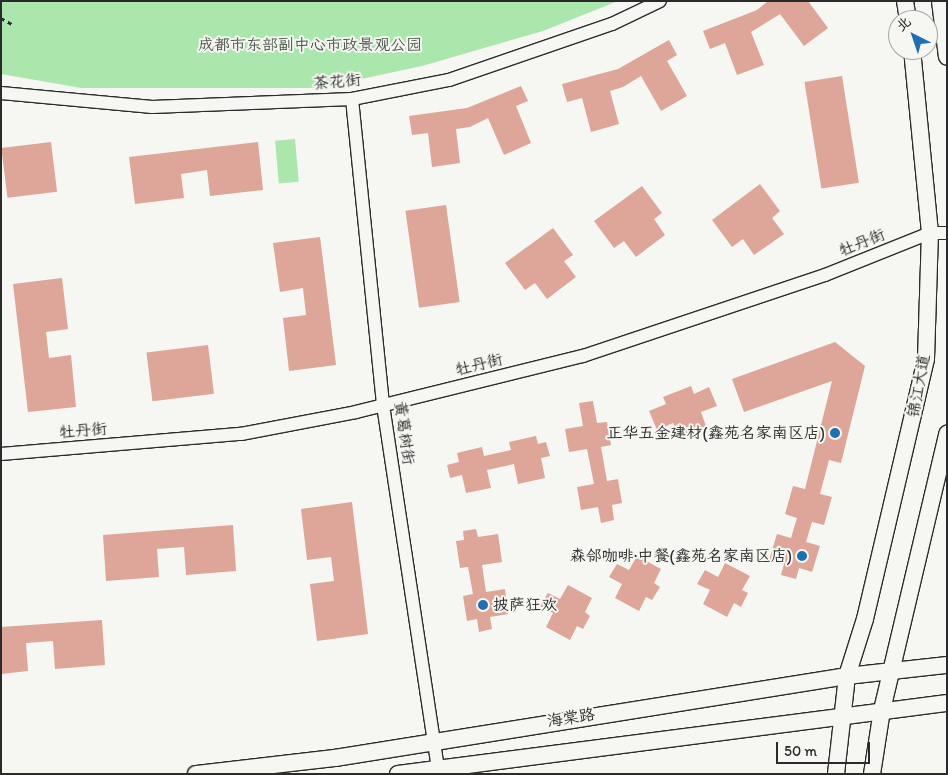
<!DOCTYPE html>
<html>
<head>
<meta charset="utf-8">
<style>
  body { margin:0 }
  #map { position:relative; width:948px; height:775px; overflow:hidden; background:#f6f6f2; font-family:Itim,"LXGW WenKai TC",sans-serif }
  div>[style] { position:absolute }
  .green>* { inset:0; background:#abe7ad; transform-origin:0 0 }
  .building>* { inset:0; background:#dea599; transform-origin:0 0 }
  .path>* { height:2.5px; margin-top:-1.25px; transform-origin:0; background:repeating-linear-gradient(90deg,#2b2b2b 0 4px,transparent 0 8px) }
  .roads { filter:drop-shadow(1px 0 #2b2b2b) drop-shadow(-1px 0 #2b2b2b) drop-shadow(0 1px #2b2b2b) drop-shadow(0 -1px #2b2b2b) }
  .minor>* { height:12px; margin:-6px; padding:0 6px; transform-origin:6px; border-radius:6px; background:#f6f6f2 }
  .major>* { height:16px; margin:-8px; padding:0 8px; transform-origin:8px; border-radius:8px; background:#f6f6f2 }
  .dots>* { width:14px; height:14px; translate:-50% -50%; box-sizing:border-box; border:2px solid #f6f6f2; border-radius:50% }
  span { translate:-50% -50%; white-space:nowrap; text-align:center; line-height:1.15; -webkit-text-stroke:4px #f6f6f2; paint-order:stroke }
  .park-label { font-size:16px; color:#4b5a4c }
  .street-label { font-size:16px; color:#2b2b2b }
  .poi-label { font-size:16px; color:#2b2b2b }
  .right { translate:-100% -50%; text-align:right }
  .left { translate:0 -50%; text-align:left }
  .frame { position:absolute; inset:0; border:2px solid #2b2b2b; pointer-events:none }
  .north { position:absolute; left:888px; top:10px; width:50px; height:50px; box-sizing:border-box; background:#f6f6f2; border:1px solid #a5a5a2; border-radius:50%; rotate:319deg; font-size:14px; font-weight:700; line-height:20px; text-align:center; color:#2b2b2b }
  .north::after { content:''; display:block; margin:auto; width:18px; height:22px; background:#1f6fb2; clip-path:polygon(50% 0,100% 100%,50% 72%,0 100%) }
  .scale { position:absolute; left:776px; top:742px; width:94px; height:22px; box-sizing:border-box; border:2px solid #2b2b2b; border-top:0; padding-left:6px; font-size:15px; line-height:18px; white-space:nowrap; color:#2b2b2b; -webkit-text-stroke:4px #f6f6f2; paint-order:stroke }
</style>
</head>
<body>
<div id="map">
  <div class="green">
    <i style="clip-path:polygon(1px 1px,618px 1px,543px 31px,422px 66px,319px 88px,81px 88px,1px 74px)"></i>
    <i style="left:295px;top:139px;width:43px;height:20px;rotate:85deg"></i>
  </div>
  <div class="building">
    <i style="clip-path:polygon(768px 1px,808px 1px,828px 28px,804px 46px,780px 14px,751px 32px,764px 65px,737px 75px,725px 43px,710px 49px,703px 31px,757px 10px)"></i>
    <i style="clip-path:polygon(669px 40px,677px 55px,667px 61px,687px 96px,661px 111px,641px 76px,623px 87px,610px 91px,619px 124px,591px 132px,582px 98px,567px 102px,562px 84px,618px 69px)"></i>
    <i style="left:842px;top:76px;width:108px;height:38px;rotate:81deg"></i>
    <i style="clip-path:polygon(521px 86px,528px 101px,516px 106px,531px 143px,504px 155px,488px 118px,470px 127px,456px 129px,460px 163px,432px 167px,428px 133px,412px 135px,409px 116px,467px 108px)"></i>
    <i style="left:51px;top:142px;width:50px;height:50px;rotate:83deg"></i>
    <i style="clip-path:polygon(258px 142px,263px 190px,210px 196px,207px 170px,181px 174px,184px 198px,135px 204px,129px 157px)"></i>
    <i style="clip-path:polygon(760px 184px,780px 211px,772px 218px,784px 234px,754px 255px,743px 239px,732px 247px,712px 220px)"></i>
    <i style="clip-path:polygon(642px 186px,662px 213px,654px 219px,665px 235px,636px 257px,624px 241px,614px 248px,594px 221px)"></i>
    <i style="left:446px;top:205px;width:98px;height:41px;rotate:82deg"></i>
    <i style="clip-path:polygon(553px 228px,573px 255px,564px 261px,576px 277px,547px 299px,535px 283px,525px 290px,505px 263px)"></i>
    <i style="clip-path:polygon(320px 237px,336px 365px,289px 371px,283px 318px,306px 315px,303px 288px,280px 292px,273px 243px)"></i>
    <i style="clip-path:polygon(62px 278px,68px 329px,46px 332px,49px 358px,71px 355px,76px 407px,28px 412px,13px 284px)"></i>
    <i style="clip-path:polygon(835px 342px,865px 366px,841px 463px,829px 460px,820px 494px,832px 497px,824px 525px,812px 522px,806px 542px,820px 546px,812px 572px,799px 568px,796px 579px,781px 575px,784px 564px,769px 560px,777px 534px,791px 538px,797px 518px,785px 514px,793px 486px,805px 489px,832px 381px,744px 412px,732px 379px)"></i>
    <i style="left:208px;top:345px;width:49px;height:62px;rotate:83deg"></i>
    <i style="clip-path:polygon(691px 386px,694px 394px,709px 387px,717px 406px,701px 412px,706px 426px,678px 437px,673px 423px,657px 430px,649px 411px,666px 404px,663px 397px)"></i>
    <i style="clip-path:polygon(593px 401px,597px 423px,607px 422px,611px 445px,601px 447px,607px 481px,618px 479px,622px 503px,612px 505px,614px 520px,601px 523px,598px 507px,581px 510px,577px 487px,594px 484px,587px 449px,569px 452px,565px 429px,583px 426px,579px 403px)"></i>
    <i style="clip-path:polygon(536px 436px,538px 444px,546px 442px,550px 456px,541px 458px,545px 478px,518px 484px,514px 464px,487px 470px,491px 488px,466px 493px,462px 475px,450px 478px,447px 465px,459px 462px,457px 453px,482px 447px,484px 456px,511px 450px,509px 442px)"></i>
    <i style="clip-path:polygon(352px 502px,368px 634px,317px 641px,310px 584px,334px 581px,331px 557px,307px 560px,301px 509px)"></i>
    <i style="clip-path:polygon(233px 525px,236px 571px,186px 575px,184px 547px,157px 549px,159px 577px,106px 581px,103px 535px)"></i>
    <i style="clip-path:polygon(476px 529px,478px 537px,498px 534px,502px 562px,482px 565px,486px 592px,505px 589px,508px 614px,490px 617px,492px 629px,479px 632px,477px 619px,467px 621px,463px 596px,473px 594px,468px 567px,460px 568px,456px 541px,464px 540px,463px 531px)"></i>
    <i style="clip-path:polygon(637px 556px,661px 569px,654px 583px,660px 587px,652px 600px,646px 597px,639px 611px,615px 598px,622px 584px,609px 577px,617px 564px,629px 570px)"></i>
    <i style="clip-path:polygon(725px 563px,750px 576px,742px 590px,748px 593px,741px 607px,734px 603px,727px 617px,703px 604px,710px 590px,697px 584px,705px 570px,718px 577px)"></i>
    <i style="clip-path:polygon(568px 585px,592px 598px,585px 612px,590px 616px,583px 629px,577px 626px,570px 640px,546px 627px,553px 613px,540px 606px,548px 593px,560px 599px)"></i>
    <i style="clip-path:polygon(102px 620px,105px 665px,55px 669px,53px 641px,26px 643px,28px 671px,1px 674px,1px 627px)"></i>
  </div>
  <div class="path">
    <i style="left:1px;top:18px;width:13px;rotate:29deg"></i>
  </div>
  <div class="roads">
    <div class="minor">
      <i style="left:1px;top:93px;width:152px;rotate:5.3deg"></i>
      <i style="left:152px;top:107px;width:200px;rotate:-2.3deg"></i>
      <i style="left:352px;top:99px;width:99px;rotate:-11.1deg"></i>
      <i style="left:449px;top:80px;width:172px;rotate:-19deg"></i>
      <i style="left:612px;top:24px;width:53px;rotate:-25.6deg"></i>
      <i style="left:352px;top:99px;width:308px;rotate:84.2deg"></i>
      <i style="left:383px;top:405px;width:373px;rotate:81.4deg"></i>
      <i style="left:1px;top:454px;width:241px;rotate:-4.8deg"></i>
      <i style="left:241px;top:434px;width:117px;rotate:-10.8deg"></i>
      <i style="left:356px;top:412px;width:234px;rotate:-13.9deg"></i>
      <i style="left:583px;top:356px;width:255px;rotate:-18.5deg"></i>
      <i style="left:825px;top:275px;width:113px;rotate:-21.8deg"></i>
      <i style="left:930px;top:233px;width:17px"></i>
    </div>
    <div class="major">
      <i style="left:905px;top:1px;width:19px;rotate:81deg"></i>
      <i style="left:940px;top:1px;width:56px;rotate:82.9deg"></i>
      <i style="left:196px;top:774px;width:140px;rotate:-6.6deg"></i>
      <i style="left:335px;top:758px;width:519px;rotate:-9.1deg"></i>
      <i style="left:847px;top:676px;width:101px;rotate:-6.3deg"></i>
      <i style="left:398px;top:774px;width:554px;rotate:-7.37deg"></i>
      <i style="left:836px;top:774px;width:99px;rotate:-83.6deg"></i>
      <i style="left:847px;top:676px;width:60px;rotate:-72.5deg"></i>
      <i style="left:865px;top:619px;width:267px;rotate:-76.8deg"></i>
      <i style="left:926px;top:359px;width:126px;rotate:-88.2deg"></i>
      <i style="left:930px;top:233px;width:184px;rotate:-95.6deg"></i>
      <i style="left:872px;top:774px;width:65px;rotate:-81.1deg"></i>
      <i style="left:882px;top:710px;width:284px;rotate:-76.7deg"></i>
    </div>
  </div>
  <div class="dots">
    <i style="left:835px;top:433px;background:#1f6fb2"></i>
    <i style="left:802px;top:556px;background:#1f6fb2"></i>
    <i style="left:483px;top:605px;background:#1f6fb2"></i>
  </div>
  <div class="park-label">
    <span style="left:310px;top:45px">成都市东部副中心市政景观公园</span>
  </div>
  <div class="street-label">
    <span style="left:337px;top:82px;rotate:-5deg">茶花街</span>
    <span style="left:862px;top:243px;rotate:-22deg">牡丹街</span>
    <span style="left:479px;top:365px;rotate:-14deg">牡丹街</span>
    <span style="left:919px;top:386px;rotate:-80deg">锦江大道</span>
    <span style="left:83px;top:431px;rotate:-5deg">牡丹街</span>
    <span style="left:404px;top:433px;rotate:82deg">黄葛树街</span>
    <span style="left:571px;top:718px;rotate:-9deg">海棠路</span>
  </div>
  <div class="poi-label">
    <span class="right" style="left:825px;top:433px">正华五金建材(鑫苑名家南区店)</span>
    <span class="right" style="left:792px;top:556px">森邻咖啡·中餐(鑫苑名家南区店)</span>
    <span class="left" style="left:493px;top:605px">披萨狂欢</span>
  </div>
  <div class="frame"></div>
  <div class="north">北</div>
  <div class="scale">50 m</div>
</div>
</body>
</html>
